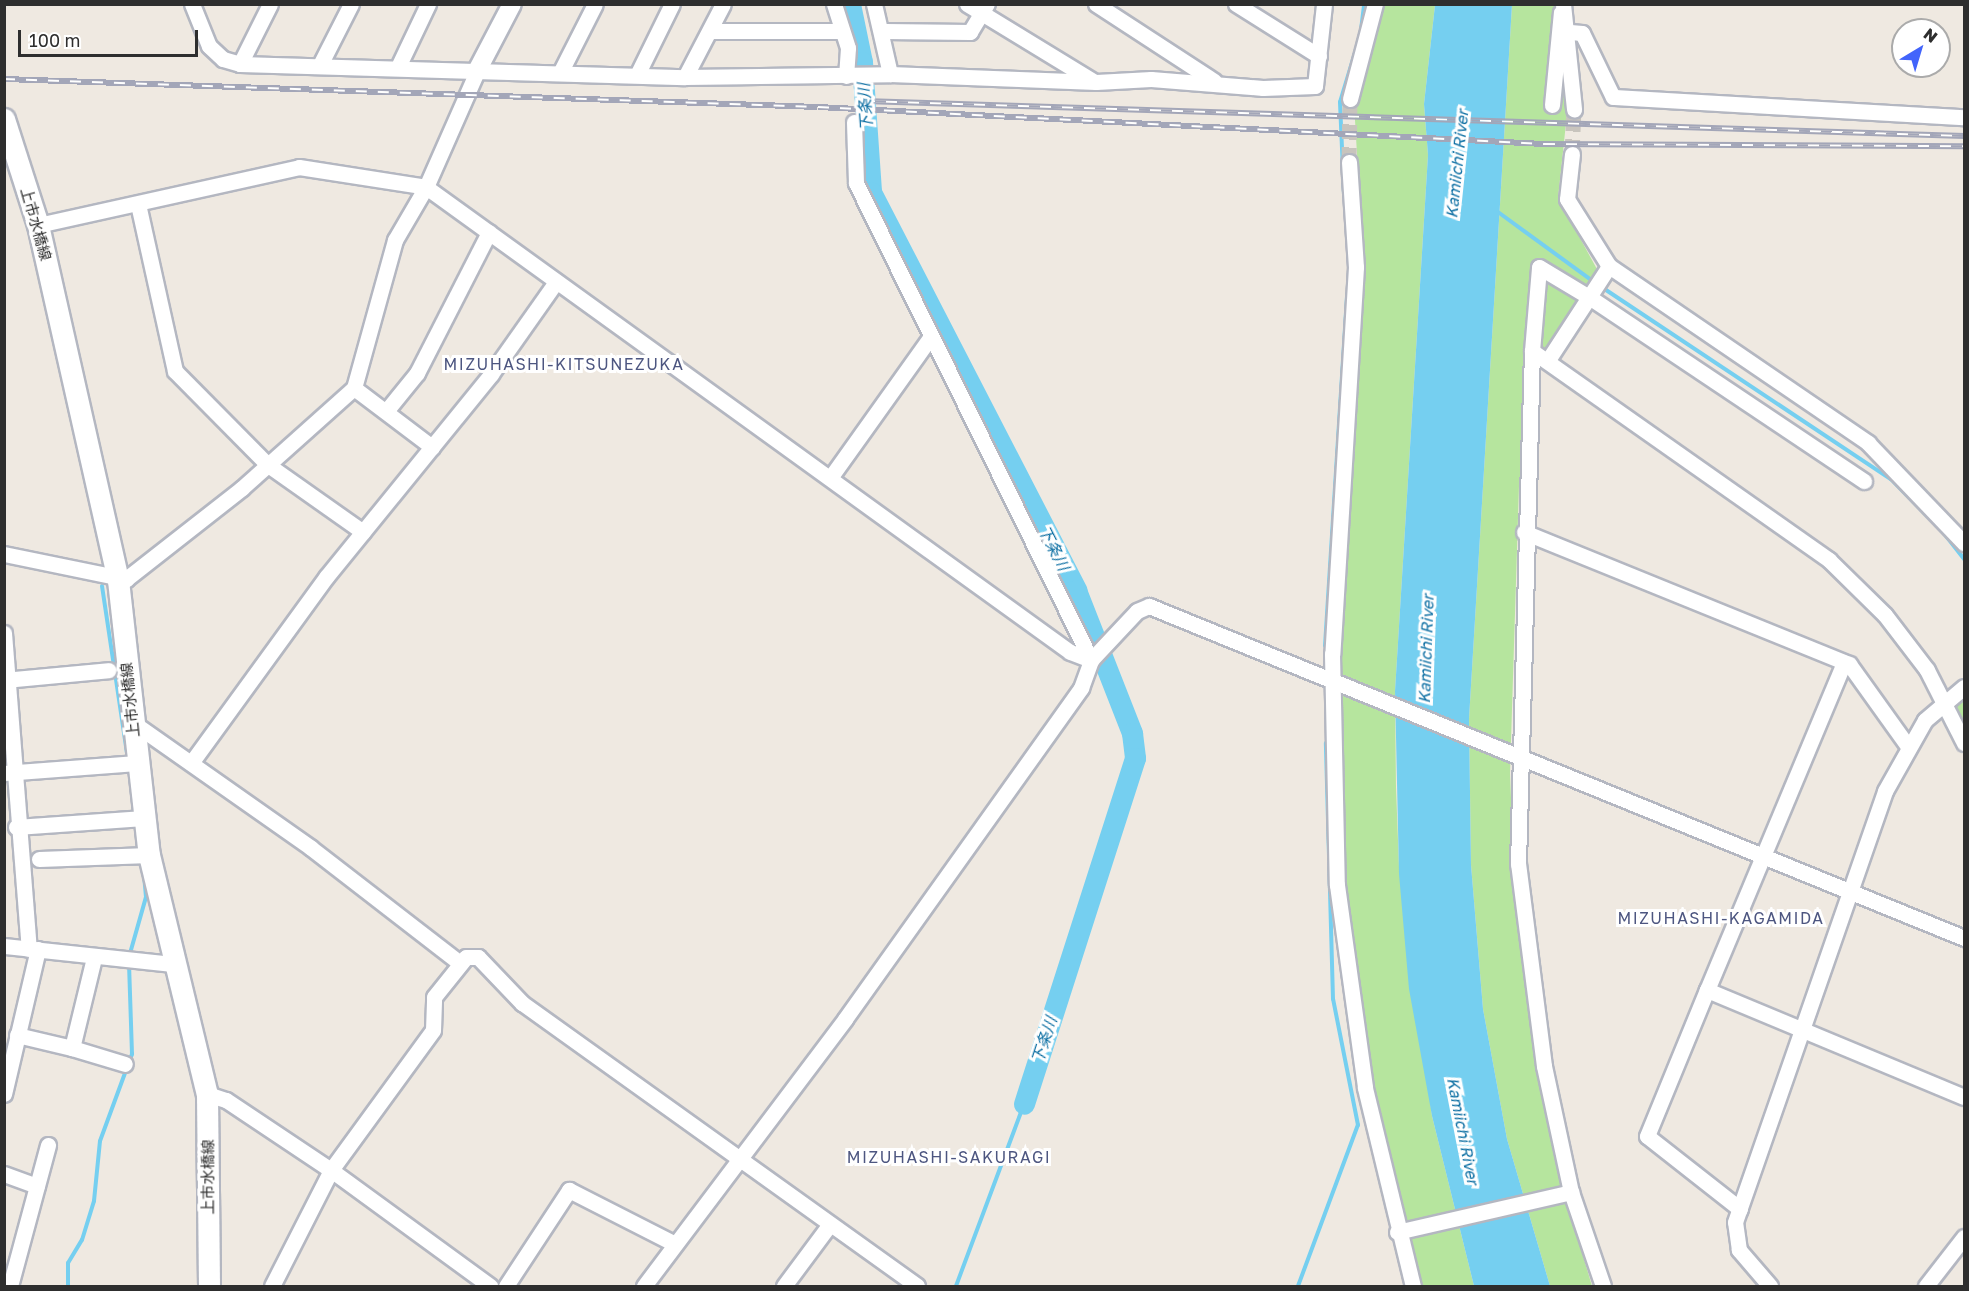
<!DOCTYPE html>
<html>
<head>
<meta charset="utf-8">
<style>
  body { margin:0 }
  #map { position:relative; width:1969px; height:1291px; overflow:hidden; background:#efe9e1; font-family:"Golos Text","Noto Sans JP",sans-serif }
  div>[style] { position:absolute }
  .green>* { inset:0; background:#b6e59e }
  .water>* { inset:0; background:#75cff0 }
  .stream>* { height:4px; margin:-2px; padding:0 2px; transform-origin:2px; border-radius:2px; background:#75cff0 }
  .river>* { height:21px; margin:-10.5px; padding:0 10.5px; transform-origin:10.5px; border-radius:10.5px; background:#75cff0 }
  .minor-tunnel>* { height:15px; margin-top:-7.5px; transform-origin:0; background:repeating-linear-gradient(90deg,#c8c4bd 0 15px,transparent 0 23px) }
  .roads { filter:drop-shadow(2px 0 #b4b7c1) drop-shadow(-2px 0 #b4b7c1) drop-shadow(0 2px #b4b7c1) drop-shadow(0 -2px #b4b7c1) }
  .minor>* { height:15px; margin:-7.5px; padding:0 7.5px; transform-origin:7.5px; border-radius:7.5px; background:#fff }
  .tertiary>* { height:18px; margin:-9px; padding:0 9px; transform-origin:9px; border-radius:9px; background:#fff }
  .secondary>* { height:21px; margin:-10.5px; padding:0 10.5px; transform-origin:10.5px; border-radius:10.5px; background:#fff }
  .rail>* { height:6px; margin-top:-3px; transform-origin:0; background:repeating-linear-gradient(90deg,#fff 0 11px,#a3a6b8 0 22px); box-sizing:border-box; border-block:2px solid #a3a6b8 }
  span { translate:-50% -50%; white-space:nowrap; text-align:center; line-height:1.15; -webkit-text-stroke:6px #fff; paint-order:stroke }
  .street-label { font-size:15px; color:#2e2e2e }
  .water-label { font-size:16px; color:#0d6fa3; font-style:italic }
  .neighbourhood-label { font-size:16px; color:#4d5680; letter-spacing:1.5px }
  .frame { position:absolute; inset:0; border:6px solid #2e2e2e; pointer-events:none }
  .north { position:absolute; left:1891px; top:18px; width:60px; height:60px; box-sizing:border-box; background:#fff; border:2px solid #ababab; border-radius:50%; rotate:38deg; font-size:16px; font-weight:700; line-height:24px; text-align:center; color:#2e2e2e }
  .north::after { content:''; display:block; margin:auto; width:21px; height:27px; background:#4264fb; clip-path:polygon(50% 0,100% 100%,50% 72%,0 100%) }
  .scale { position:absolute; left:18px; top:30px; width:180px; height:27px; box-sizing:border-box; border:3px solid #2e2e2e; border-top:0; padding-left:8px; font-size:18px; line-height:21px; white-space:nowrap; color:#2e2e2e; -webkit-text-stroke:4px #fff; paint-order:stroke }
</style>
</head>
<body>
<div id="map">
  <div class="green">
    <i style="clip-path:polygon(1383px 5px,1435px 5px,1424px 104px,1428px 155px,1395px 691px,1396px 787px,1399px 867px,1432px 1116px,1474px 1286px,1420px 1286px,1399px 1213px,1356px 1005px,1343px 899px,1340px 702px,1346px 494px,1364px 273px,1354px 103px)"></i>
    <i style="clip-path:polygon(1512px 5px,1557px 5px,1569px 95px,1558px 198px,1598px 271px,1538px 367px,1519px 486px,1510px 773px,1515px 896px,1533px 1027px,1562px 1185px,1592px 1286px,1550px 1286px,1507px 1139px,1483px 1009px,1471px 865px,1469px 719px)"></i>
    <i style="clip-path:polygon(1964px 692px,1964px 736px,1950px 702px)"></i>
  </div>
  <div class="water">
    <i style="clip-path:polygon(1435px 5px,1512px 5px,1469px 719px,1471px 865px,1483px 1009px,1507px 1139px,1550px 1286px,1474px 1286px,1432px 1116px,1409px 989px,1399px 874px,1395px 691px,1428px 155px,1424px 104px)"></i>
  </div>
  <div class="stream">
    <i style="left:1361px;top:30px;width:26px;rotate:-83deg"></i>
    <i style="left:1344px;top:194px;width:92px;rotate:-92.5deg"></i>
    <i style="left:1340px;top:102px;width:59px;rotate:-73.1deg"></i>
    <i style="left:1498px;top:212px;width:119px;rotate:36.1deg"></i>
    <i style="left:1600px;top:286px;width:349px;rotate:33.6deg"></i>
    <i style="left:1891px;top:479px;width:54px;rotate:45.7deg"></i>
    <i style="left:1939px;top:527px;width:41px;rotate:52deg"></i>
    <i style="left:102px;top:586px;width:175px;rotate:81.5deg"></i>
    <i style="left:1325px;top:646px;width:353px;rotate:-86.4deg"></i>
    <i style="left:1325px;top:656px;width:17px;rotate:90deg"></i>
    <i style="left:129px;top:957px;width:62px;rotate:-74.2deg"></i>
    <i style="left:146px;top:897px;width:21px;rotate:-95deg"></i>
    <i style="left:68px;top:1286px;width:23px;rotate:-90deg"></i>
    <i style="left:68px;top:1263px;width:27px;rotate:-59deg"></i>
    <i style="left:82px;top:1240px;width:41px;rotate:-72.9deg"></i>
    <i style="left:94px;top:1201px;width:60px;rotate:-84.3deg"></i>
    <i style="left:100px;top:1141px;width:93px;rotate:-69.8deg"></i>
    <i style="left:132px;top:1054px;width:90px;rotate:-91.9deg"></i>
    <i style="left:956px;top:1286px;width:194px;rotate:-69.5deg"></i>
    <i style="left:1298px;top:1286px;width:172px;rotate:-69.6deg"></i>
    <i style="left:1358px;top:1125px;width:128px;rotate:-101.2deg"></i>
    <i style="left:1333px;top:999px;width:256px;rotate:-91.6deg"></i>
  </div>
  <div class="river">
    <i style="left:850px;top:4px;width:59px;rotate:78.3deg"></i>
    <i style="left:862px;top:62px;width:130px;rotate:86deg"></i>
    <i style="left:871px;top:192px;width:448px;rotate:62.7deg"></i>
    <i style="left:1076px;top:590px;width:154px;rotate:68.6deg"></i>
    <i style="left:1132px;top:733px;width:25px;rotate:83deg"></i>
    <i style="left:1135px;top:758px;width:363px;rotate:107.8deg"></i>
  </div>
  <div class="minor-tunnel">
    <i style="left:1572px;top:154px;width:45px;rotate:-87.5deg"></i>
    <i style="left:1349px;top:162px;width:63px;rotate:-89.1deg"></i>
  </div>
  <div class="roads">
    <div class="minor">
      <i style="left:192px;top:4px;width:45px;rotate:68deg"></i>
      <i style="left:209px;top:46px;width:19px;rotate:43deg"></i>
      <i style="left:223px;top:59px;width:18px;rotate:16deg"></i>
      <i style="left:240px;top:64px;width:445px;rotate:1.7deg"></i>
      <i style="left:685px;top:77px;width:205px;rotate:-0.8deg"></i>
      <i style="left:890px;top:74px;width:206px;rotate:2.2deg"></i>
      <i style="left:1096px;top:82px;width:55px;rotate:-3.1deg"></i>
      <i style="left:1151px;top:79px;width:112px;rotate:4.6deg"></i>
      <i style="left:1263px;top:88px;width:52px;rotate:-2.2deg"></i>
      <i style="left:1315px;top:86px;width:82px;rotate:-83.7deg"></i>
      <i style="left:834px;top:4px;width:46px;rotate:72.3deg"></i>
      <i style="left:848px;top:48px;width:28px;rotate:94deg"></i>
      <i style="left:874px;top:4px;width:72px;rotate:77.1deg"></i>
      <i style="left:967px;top:4px;width:148px;rotate:31.4deg"></i>
      <i style="left:1096px;top:4px;width:141px;rotate:33.1deg"></i>
      <i style="left:1236px;top:4px;width:98px;rotate:32.1deg"></i>
      <i style="left:1563px;top:4px;width:106px;rotate:84deg"></i>
      <i style="left:710px;top:31px;width:132px"></i>
      <i style="left:885px;top:31px;width:85px;rotate:0.7deg"></i>
      <i style="left:970px;top:32px;width:33px;rotate:-59deg"></i>
      <i style="left:1570px;top:32px;width:12px;rotate:5deg"></i>
      <i style="left:1582px;top:33px;width:71px;rotate:64.2deg"></i>
      <i style="left:1613px;top:97px;width:352px;rotate:3.3deg"></i>
      <i style="left:321px;top:63px;width:66px;rotate:-63deg"></i>
      <i style="left:240px;top:64px;width:67px;rotate:-63.4deg"></i>
      <i style="left:398px;top:67px;width:70px;rotate:-64.5deg"></i>
      <i style="left:560px;top:73px;width:77px;rotate:-63.1deg"></i>
      <i style="left:637px;top:75px;width:79px;rotate:-63.8deg"></i>
      <i style="left:685px;top:77px;width:82px;rotate:-62.5deg"></i>
      <i style="left:1350px;top:99px;width:98px;rotate:-75.3deg"></i>
      <i style="left:1552px;top:105px;width:93px;rotate:-84.5deg"></i>
      <i style="left:854px;top:122px;width:61px;rotate:88.1deg"></i>
      <i style="left:856px;top:183px;width:532px;rotate:63.77deg"></i>
      <i style="left:1572px;top:154px;width:45px;rotate:96.3deg"></i>
      <i style="left:1567px;top:199px;width:79px;rotate:57.9deg"></i>
      <i style="left:1609px;top:266px;width:314px;rotate:34.3deg"></i>
      <i style="left:1868px;top:443px;width:139px;rotate:46.2deg"></i>
      <i style="left:1349px;top:162px;width:105px;rotate:86.2deg"></i>
      <i style="left:1356px;top:267px;width:388px;rotate:93.5deg"></i>
      <i style="left:1332px;top:654px;width:231px;rotate:88.8deg"></i>
      <i style="left:1337px;top:885px;width:205px;rotate:82.1deg"></i>
      <i style="left:1365px;top:1088px;width:204px;rotate:76.4deg"></i>
      <i style="left:138px;top:204px;width:171px;rotate:77.5deg"></i>
      <i style="left:175px;top:371px;width:132px;rotate:45.3deg"></i>
      <i style="left:268px;top:465px;width:116px;rotate:35.2deg"></i>
      <i style="left:38px;top:225px;width:267px;rotate:-12.5deg"></i>
      <i style="left:299px;top:167px;width:129px;rotate:8.9deg"></i>
      <i style="left:426px;top:187px;width:794px;rotate:35.83deg"></i>
      <i style="left:1070px;top:652px;width:22px;rotate:21deg"></i>
      <i style="left:1532px;top:351px;width:84px;rotate:-85.2deg"></i>
      <i style="left:1539px;top:267px;width:58px;rotate:31deg"></i>
      <i style="left:1589px;top:297px;width:37px;rotate:-57deg"></i>
      <i style="left:1548px;top:360px;width:75px;rotate:-56.9deg"></i>
      <i style="left:1589px;top:297px;width:331px;rotate:33.8deg"></i>
      <i style="left:354px;top:388px;width:98px;rotate:37.1deg"></i>
      <i style="left:387px;top:410px;width:48px;rotate:-51deg"></i>
      <i style="left:417px;top:373px;width:158px;rotate:-62.9deg"></i>
      <i style="left:830px;top:478px;width:172px;rotate:-54.5deg"></i>
      <i style="left:1524px;top:532px;width:351px;rotate:22.1deg"></i>
      <i style="left:1849px;top:664px;width:100px;rotate:54.4deg"></i>
      <i style="left:4px;top:554px;width:125px;rotate:11.6deg"></i>
      <i style="left:126px;top:579px;width:147px;rotate:-38.1deg"></i>
      <i style="left:242px;top:488px;width:150px;rotate:-41.8deg"></i>
      <i style="left:354px;top:388px;width:154px;rotate:-74.5deg"></i>
      <i style="left:395px;top:240px;width:61px;rotate:-59.7deg"></i>
      <i style="left:426px;top:187px;width:129px;rotate:-66.2deg"></i>
      <i style="left:4px;top:633px;width:317px;rotate:85.5deg"></i>
      <i style="left:4px;top:680px;width:105px;rotate:-5.4deg"></i>
      <i style="left:132px;top:722px;width:219px;rotate:35.1deg"></i>
      <i style="left:311px;top:848px;width:188px;rotate:37.7deg"></i>
      <i style="left:191px;top:763px;width:231px;rotate:-54deg"></i>
      <i style="left:327px;top:576px;width:260px;rotate:-50.9deg"></i>
      <i style="left:491px;top:374px;width:113px;rotate:-54.8deg"></i>
      <i style="left:4px;top:773px;width:133px;rotate:-4.3deg"></i>
      <i style="left:16px;top:827px;width:128px;rotate:-4deg"></i>
      <i style="left:39px;top:859px;width:110px;rotate:-2.1deg"></i>
      <i style="left:4px;top:946px;width:169px;rotate:6.1deg"></i>
      <i style="left:1707px;top:990px;width:355px;rotate:-67.3deg"></i>
      <i style="left:17px;top:1035px;width:57px;rotate:13.3deg"></i>
      <i style="left:72px;top:1048px;width:93px;rotate:-76.3deg"></i>
      <i style="left:72px;top:1048px;width:55px;rotate:16.8deg"></i>
      <i style="left:4px;top:1094px;width:149px;rotate:-76.8deg"></i>
      <i style="left:207px;top:1094px;width:20px;rotate:18deg"></i>
      <i style="left:226px;top:1100px;width:126px;rotate:33.7deg"></i>
      <i style="left:331px;top:1170px;width:197px;rotate:36.1deg"></i>
      <i style="left:4px;top:1174px;width:35px;rotate:20deg"></i>
      <i style="left:1740px;top:1209px;width:118px;rotate:-141.9deg"></i>
      <i style="left:1647px;top:1136px;width:158px;rotate:-67.7deg"></i>
      <i style="left:1707px;top:990px;width:278px;rotate:22.6deg"></i>
      <i style="left:1397px;top:1232px;width:179px;rotate:-12.9deg"></i>
      <i style="left:10px;top:1286px;width:146px;rotate:-74.9deg"></i>
      <i style="left:272px;top:1286px;width:130px;rotate:-63deg"></i>
      <i style="left:331px;top:1170px;width:173px;rotate:-53.9deg"></i>
      <i style="left:433px;top:1030px;width:33px;rotate:-88deg"></i>
      <i style="left:434px;top:997px;width:51px;rotate:-51.3deg"></i>
      <i style="left:466px;top:957px;width:12px"></i>
      <i style="left:478px;top:957px;width:64px;rotate:46.3deg"></i>
      <i style="left:522px;top:1003px;width:486px;rotate:35.6deg"></i>
      <i style="left:506px;top:1286px;width:115px;rotate:-56.7deg"></i>
      <i style="left:569px;top:1190px;width:119px;rotate:27deg"></i>
      <i style="left:644px;top:1286px;width:334px;rotate:-53deg"></i>
      <i style="left:845px;top:1019px;width:407px;rotate:-54.5deg"></i>
      <i style="left:1081px;top:688px;width:30px;rotate:-70deg"></i>
      <i style="left:1091px;top:660px;width:67px;rotate:-46.8deg"></i>
      <i style="left:1137px;top:611px;width:13px;rotate:-23deg"></i>
      <i style="left:1149px;top:606px;width:880px;rotate:22.16deg"></i>
      <i style="left:784px;top:1286px;width:77px;rotate:-53.4deg"></i>
      <i style="left:1603px;top:1286px;width:99px;rotate:-108.8deg"></i>
      <i style="left:1571px;top:1192px;width:129px;rotate:-102.1deg"></i>
      <i style="left:1544px;top:1066px;width:204px;rotate:-97.3deg"></i>
      <i style="left:1518px;top:864px;width:513px;rotate:-88.44deg"></i>
      <i style="left:1532px;top:351px;width:363px;rotate:35.1deg"></i>
      <i style="left:1829px;top:560px;width:78px;rotate:44.5deg"></i>
      <i style="left:1885px;top:615px;width:69px;rotate:52.6deg"></i>
      <i style="left:1927px;top:670px;width:82px;rotate:63.1deg"></i>
      <i style="left:1770px;top:1286px;width:48px;rotate:-130.7deg"></i>
      <i style="left:1739px;top:1250px;width:28px;rotate:-98deg"></i>
      <i style="left:1735px;top:1222px;width:456px;rotate:-70.8deg"></i>
      <i style="left:1885px;top:791px;width:81px;rotate:-60.6deg"></i>
      <i style="left:1925px;top:720px;width:51px;rotate:-40.2deg"></i>
      <i style="left:1926px;top:1286px;width:62px;rotate:-52.2deg"></i>
    </div>
    <div class="tertiary">
      <i style="left:478px;top:69px;width:73px;rotate:-62.4deg"></i>
    </div>
    <div class="secondary">
      <i style="left:4px;top:119px;width:111px;rotate:72.2deg"></i>
      <i style="left:38px;top:225px;width:364px;rotate:77.3deg"></i>
      <i style="left:118px;top:580px;width:277px;rotate:83.6deg"></i>
      <i style="left:149px;top:855px;width:246px;rotate:76.4deg"></i>
      <i style="left:207px;top:1094px;width:192px;rotate:89.4deg"></i>
    </div>
  </div>
  <div class="rail">
    <i style="left:4px;top:79px;width:814px;rotate:1.97deg"></i>
    <i style="left:818px;top:107px;width:727px;rotate:2.92deg"></i>
    <i style="left:1544px;top:144px;width:420px;rotate:0.3deg"></i>
    <i style="left:864px;top:101px;width:1101px;rotate:1.82deg"></i>
  </div>
  <div class="street-label">
    <span style="left:36px;top:224px;rotate:74deg">上市水橋線</span>
    <span style="left:130px;top:700px;rotate:-96deg">上市水橋線</span>
    <span style="left:208px;top:1177px;rotate:-90deg">上市水橋線</span>
  </div>
  <div class="water-label">
    <span style="left:865px;top:107px;rotate:-94deg">下条川</span>
    <span style="left:1457px;top:164px;rotate:-84deg">Kamiichi River</span>
    <span style="left:1054px;top:548px;rotate:63deg">下条川</span>
    <span style="left:1426px;top:649px;rotate:-88deg">Kamiichi River</span>
    <span style="left:1044px;top:1040px;rotate:-72deg">下条川</span>
    <span style="left:1463px;top:1131px;rotate:79deg">Kamiichi River</span>
  </div>
  <div class="neighbourhood-label">
    <span style="left:564px;top:364px">MIZUHASHI-KITSUNEZUKA</span>
    <span style="left:1721px;top:918px">MIZUHASHI-KAGAMIDA</span>
    <span style="left:949px;top:1157px">MIZUHASHI-SAKURAGI</span>
  </div>
  <div class="frame"></div>
  <div class="north">N</div>
  <div class="scale">100 m</div>
</div>
</body>
</html>
